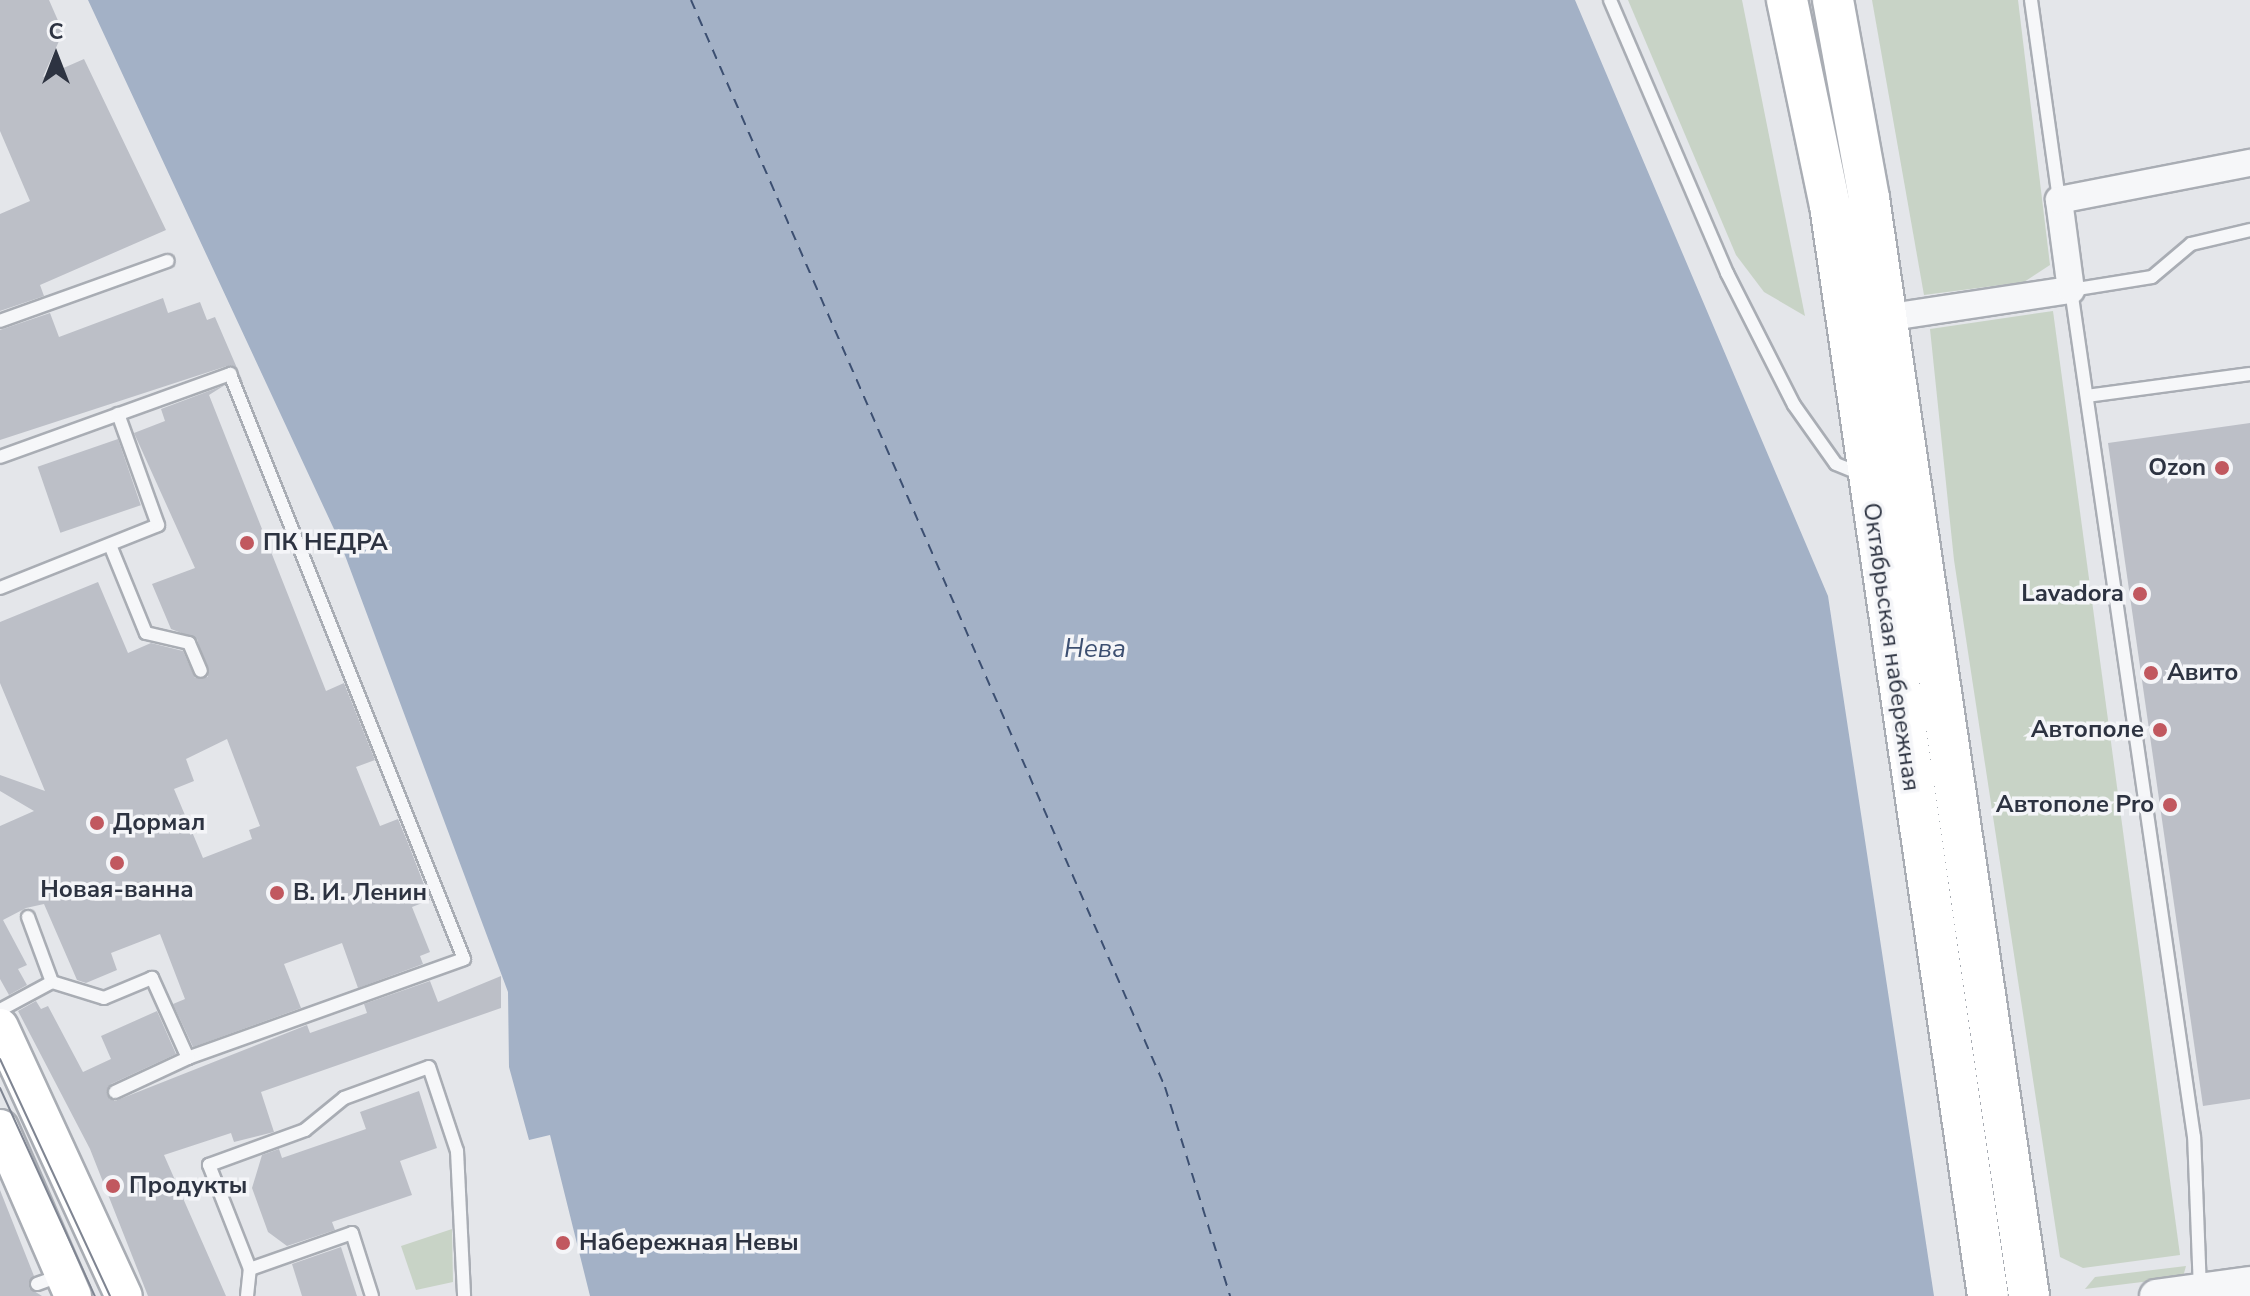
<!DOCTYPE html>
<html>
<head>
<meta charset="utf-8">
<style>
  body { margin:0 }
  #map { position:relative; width:2250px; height:1296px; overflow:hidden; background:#e4e6ea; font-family:"Nunito Sans",sans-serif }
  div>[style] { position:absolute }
  .green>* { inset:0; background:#c8d3c6 }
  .water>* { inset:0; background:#a3b1c6 }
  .ferry>* { height:2px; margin-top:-1px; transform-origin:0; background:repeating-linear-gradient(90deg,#3c4f71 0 10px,transparent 0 18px) }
  .building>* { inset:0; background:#bcbfc7; transform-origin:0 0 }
  .roads { filter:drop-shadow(2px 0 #a9adb4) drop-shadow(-2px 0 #a9adb4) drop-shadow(0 2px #a9adb4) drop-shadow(0 -2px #a9adb4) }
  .service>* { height:12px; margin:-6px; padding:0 6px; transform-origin:6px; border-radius:6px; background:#f6f7f9 }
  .minor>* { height:26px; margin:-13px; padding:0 13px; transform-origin:13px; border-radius:13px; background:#f6f7f9 }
  .tertiary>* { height:32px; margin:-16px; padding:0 16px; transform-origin:16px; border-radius:16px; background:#f6f7f9 }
  .secondary>* { height:36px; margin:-18px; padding:0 18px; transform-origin:18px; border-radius:18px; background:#fff }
  .primary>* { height:40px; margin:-20px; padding:0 20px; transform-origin:20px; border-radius:20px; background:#fff }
  .tram>* { height:2px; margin:-1px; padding:0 1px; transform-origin:1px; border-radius:1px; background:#7f8592 }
  .dots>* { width:22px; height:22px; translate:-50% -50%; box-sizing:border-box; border:4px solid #f4f5f8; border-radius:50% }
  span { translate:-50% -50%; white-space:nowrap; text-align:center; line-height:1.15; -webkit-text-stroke:7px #f4f5f8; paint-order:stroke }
  .poi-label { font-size:24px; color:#2d3341; font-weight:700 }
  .right { translate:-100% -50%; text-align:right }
  .left { translate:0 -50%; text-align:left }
  .street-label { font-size:24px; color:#2d3341 }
  .water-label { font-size:26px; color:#3c4f71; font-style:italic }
  .north { position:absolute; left:16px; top:16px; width:80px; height:80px; -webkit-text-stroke:6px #f4f5f8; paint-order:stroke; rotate:0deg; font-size:22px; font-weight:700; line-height:32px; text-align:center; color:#2d3341 }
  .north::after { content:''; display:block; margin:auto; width:28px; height:36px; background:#2d3341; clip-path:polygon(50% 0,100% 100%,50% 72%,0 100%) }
</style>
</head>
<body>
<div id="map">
  <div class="green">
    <i style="clip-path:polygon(1628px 0,1742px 0,1805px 316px,1764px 292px,1736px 255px)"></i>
    <i style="clip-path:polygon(1872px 0,2018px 0,2050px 265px,2024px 282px,1924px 295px)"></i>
    <i style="clip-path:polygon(2053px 311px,2180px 1255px,2083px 1268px,2060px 1257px,1954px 560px,1930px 329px)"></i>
    <i style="clip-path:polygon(452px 1229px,453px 1282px,416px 1290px,401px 1246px)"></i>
    <i style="clip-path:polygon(2186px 1266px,2183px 1277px,2085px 1289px,2095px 1277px)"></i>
  </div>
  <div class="water">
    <i style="clip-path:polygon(88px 0,1575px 0,1828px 596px,1934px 1296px,590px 1296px,550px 1135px,529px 1140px,509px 1067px,508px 992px,340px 542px)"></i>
  </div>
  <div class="ferry">
    <i style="left:691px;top:0;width:1186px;rotate:66.44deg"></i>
    <i style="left:1165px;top:1087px;width:219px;rotate:72.7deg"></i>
  </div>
  <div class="building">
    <i style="clip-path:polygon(0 0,49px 0,63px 32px,43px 77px,84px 59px,166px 230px,40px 285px,44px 296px,0 311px,0 214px,30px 201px,0 131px)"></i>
    <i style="clip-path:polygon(163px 298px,168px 313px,200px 302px,207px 320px,215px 317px,243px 382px,227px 366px,0 440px,0 330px,50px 313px,59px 337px)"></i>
    <i style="clip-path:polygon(evenodd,225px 385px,209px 395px,326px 691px,344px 683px,375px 760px,356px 767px,380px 826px,398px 819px,408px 843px,430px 900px,412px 907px,430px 952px,420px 956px,423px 964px,358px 988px,342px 943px,284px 964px,301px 1008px,193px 1047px,173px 1004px,185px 999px,160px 934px,111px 953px,117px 970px,86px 983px,77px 980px,44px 904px,26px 908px,3px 920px,27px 965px,18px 969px,27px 985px,9px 995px,0 979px,0 826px,34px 811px,0 791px,0 775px,45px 791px,0 683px,0 622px,98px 582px,128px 653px,151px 643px,183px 651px,195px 678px,208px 677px,197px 639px,171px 629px,152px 584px,195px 568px,134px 433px,165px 421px,161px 409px,225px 385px,227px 739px,260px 826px,249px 830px,252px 839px,203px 858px,174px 789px,194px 781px,186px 759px,227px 739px)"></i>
    <i style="clip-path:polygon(2250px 423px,2250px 1099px,2203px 1106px,2108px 443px)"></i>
    <i style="left:118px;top:439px;width:70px;height:85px;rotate:71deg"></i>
    <i style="clip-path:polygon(501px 976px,501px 1008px,261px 1092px,274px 1132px,234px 1142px,231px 1133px,164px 1155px,226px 1296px,148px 1296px,90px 1149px,18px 1011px,36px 1001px,41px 1009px,48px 1006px,83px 1072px,111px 1059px,101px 1036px,157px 1011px,176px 1054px,111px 1084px,107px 1095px,115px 1101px,307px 1025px,310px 1033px,367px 1013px,364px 1004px,430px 981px,438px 1002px)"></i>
    <i style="clip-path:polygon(419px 1091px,437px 1148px,400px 1161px,412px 1195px,332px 1222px,335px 1230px,287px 1246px,268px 1232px,252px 1188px,262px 1155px,279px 1149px,282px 1158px,366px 1129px,360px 1112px)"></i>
    <i style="clip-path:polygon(0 1190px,34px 1276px,29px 1288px,42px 1296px,0 1296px)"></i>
    <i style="clip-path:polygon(341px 1247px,357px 1296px,302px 1296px,292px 1264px)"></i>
  </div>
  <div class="roads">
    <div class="service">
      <i style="left:1610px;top:0;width:297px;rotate:66.8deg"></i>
      <i style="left:1727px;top:273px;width:148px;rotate:63.1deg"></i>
      <i style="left:1794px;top:405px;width:72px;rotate:54.6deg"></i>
      <i style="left:1836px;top:464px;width:27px;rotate:22deg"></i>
      <i style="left:2031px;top:0;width:202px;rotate:82deg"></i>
      <i style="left:0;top:321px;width:178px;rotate:-19.7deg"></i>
      <i style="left:2087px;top:396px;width:164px;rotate:-7.7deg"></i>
      <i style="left:0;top:457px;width:245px;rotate:-19.8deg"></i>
      <i style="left:230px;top:374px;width:630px;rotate:68.2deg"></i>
      <i style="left:464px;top:959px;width:293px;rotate:160.3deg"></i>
      <i style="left:188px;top:1058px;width:88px;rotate:-114.2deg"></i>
      <i style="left:152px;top:978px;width:52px;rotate:157.4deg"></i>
      <i style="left:104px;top:998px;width:54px;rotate:-162.9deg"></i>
      <i style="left:52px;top:982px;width:59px;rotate:151.7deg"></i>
      <i style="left:110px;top:545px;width:95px;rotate:67.8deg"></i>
      <i style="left:146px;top:633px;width:44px;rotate:13.1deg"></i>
      <i style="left:189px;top:643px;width:30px;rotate:67deg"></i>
      <i style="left:0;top:588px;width:170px;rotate:-21.7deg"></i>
      <i style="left:158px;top:525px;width:118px;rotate:-109.8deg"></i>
      <i style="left:28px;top:917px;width:69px;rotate:69.7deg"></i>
      <i style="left:115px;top:1092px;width:81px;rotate:-25deg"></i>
      <i style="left:250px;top:1269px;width:112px;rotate:-111.5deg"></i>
      <i style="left:209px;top:1165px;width:102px;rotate:-20deg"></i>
      <i style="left:305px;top:1130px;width:50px;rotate:-39.4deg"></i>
      <i style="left:344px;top:1098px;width:90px;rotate:-20deg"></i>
      <i style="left:429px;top:1067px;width:89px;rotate:71.6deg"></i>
      <i style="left:457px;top:1151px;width:145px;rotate:87.2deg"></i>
      <i style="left:37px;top:1284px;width:27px;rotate:-20deg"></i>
      <i style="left:2200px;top:1290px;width:153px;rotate:-92.2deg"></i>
      <i style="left:2194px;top:1137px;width:856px;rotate:-98.26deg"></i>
      <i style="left:2071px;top:290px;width:82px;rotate:-9.1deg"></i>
      <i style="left:2152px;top:277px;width:51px;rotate:-40.2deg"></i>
      <i style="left:2191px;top:244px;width:61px;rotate:-13.3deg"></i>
      <i style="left:247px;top:1296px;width:27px;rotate:-84deg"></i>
      <i style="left:250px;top:1269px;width:108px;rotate:-19.4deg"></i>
      <i style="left:352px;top:1233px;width:66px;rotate:72.4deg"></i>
    </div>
    <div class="minor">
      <i style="left:1885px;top:318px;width:188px;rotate:-8.6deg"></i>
      <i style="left:2071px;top:290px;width:91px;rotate:-97.6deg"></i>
      <i style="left:2059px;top:200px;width:195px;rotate:-11deg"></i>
    </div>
    <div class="tertiary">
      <i style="left:2156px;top:1296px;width:95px;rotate:-7.9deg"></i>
    </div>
    <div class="secondary">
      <i style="left:0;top:1027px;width:296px;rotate:65.3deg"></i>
      <i style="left:0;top:1128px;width:183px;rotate:66.5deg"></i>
    </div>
    <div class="primary">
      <i style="left:1787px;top:0;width:209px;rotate:78.2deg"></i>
      <i style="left:1830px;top:205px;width:1102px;rotate:81.76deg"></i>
      <i style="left:1833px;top:0;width:201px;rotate:79.7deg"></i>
      <i style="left:1869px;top:198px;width:1110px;rotate:81.71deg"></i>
    </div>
  </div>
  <div class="tram">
    <i style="left:0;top:1059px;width:261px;rotate:65.1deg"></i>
    <i style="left:0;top:1088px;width:229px;rotate:65.5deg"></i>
  </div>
  <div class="dots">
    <i style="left:2222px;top:468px;background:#c1585f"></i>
    <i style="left:247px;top:543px;background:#c1585f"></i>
    <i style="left:2140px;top:594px;background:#c1585f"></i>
    <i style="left:2151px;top:673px;background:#c1585f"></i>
    <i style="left:2160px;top:730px;background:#c1585f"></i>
    <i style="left:2170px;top:805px;background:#c1585f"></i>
    <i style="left:97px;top:823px;background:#c1585f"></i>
    <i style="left:117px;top:863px;background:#c1585f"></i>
    <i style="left:277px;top:893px;background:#c1585f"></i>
    <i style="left:113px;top:1186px;background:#c1585f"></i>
    <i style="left:563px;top:1243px;background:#c1585f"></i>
  </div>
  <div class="poi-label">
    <span class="right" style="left:2206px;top:468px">Ozon</span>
    <span class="left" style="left:263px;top:543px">ПК НЕДРА</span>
    <span class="right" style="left:2124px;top:594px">Lavadora</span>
    <span class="left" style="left:2167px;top:673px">Авито</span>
    <span class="right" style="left:2144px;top:730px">Автополе</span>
    <span class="right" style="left:2154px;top:805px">Автополе Pro</span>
    <span class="left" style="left:113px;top:823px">Дормал</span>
    <span style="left:117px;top:890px">Новая-ванна</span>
    <span class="left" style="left:293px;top:893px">В. И. Ленин</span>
    <span class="left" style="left:129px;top:1186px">Продукты</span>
    <span class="left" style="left:579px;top:1243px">Набережная Невы</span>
  </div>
  <div class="street-label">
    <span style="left:1891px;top:647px;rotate:82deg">Октябрьская набережная</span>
  </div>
  <div class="water-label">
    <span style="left:1095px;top:649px">Нева</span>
  </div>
  <div class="north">С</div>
</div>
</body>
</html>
